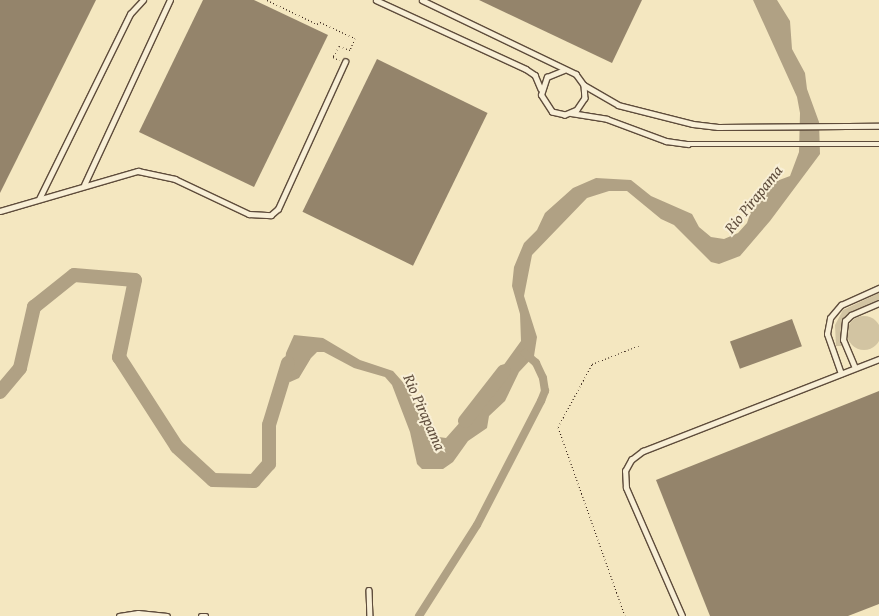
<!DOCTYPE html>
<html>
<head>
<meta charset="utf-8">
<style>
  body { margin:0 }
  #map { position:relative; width:879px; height:616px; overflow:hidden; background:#f4e7c0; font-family:"Gentium Book Plus",serif }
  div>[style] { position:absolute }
  .green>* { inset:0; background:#d2c4a2 }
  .round { border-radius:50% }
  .water>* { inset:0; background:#b0a184 }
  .canal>* { height:8px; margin:-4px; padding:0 4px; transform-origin:4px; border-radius:4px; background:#b0a184 }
  .river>* { height:14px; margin:-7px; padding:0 7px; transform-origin:7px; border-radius:7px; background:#b0a184 }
  .building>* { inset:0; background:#94846b; transform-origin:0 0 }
  .path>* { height:1px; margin-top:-0.5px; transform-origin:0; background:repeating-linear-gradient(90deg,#2c180f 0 1px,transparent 0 3.5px) }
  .roads { filter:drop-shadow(1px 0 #5e4c3b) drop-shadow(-1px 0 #5e4c3b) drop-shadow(0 1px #5e4c3b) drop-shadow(0 -1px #5e4c3b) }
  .lane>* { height:4.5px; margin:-2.25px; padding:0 2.25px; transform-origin:2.25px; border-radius:2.25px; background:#f8efd6 }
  span { translate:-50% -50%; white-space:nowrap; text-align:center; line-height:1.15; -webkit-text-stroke:4px #f8efd6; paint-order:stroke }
  .water-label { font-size:16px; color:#614f3e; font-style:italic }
</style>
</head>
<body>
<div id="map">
  <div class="green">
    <i style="clip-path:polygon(879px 293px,879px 300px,849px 314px,841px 328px,842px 346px,836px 346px,835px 325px,843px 310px)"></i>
    <i class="round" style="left:847px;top:316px;width:34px;height:34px"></i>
  </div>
  <div class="water">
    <i style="clip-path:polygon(753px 0,777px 0,790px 21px,792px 49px,805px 73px,807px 89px,819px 122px,820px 154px,770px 221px,740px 256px,719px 264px,711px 262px,674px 225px,661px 219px,627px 191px,609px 191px,587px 198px,532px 255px,524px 296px,537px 337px,534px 356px,519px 372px,505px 401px,489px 416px,487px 428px,468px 441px,453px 462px,443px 469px,422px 469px,417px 464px,410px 432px,392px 385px,385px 377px,354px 368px,324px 352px,317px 352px,311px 358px,299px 378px,290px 382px,283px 379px,286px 353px,294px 335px,323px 338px,360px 360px,393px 371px,408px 388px,431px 436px,446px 438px,470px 411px,491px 396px,495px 377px,521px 341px,520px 314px,512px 286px,514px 267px,524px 243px,537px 230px,545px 213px,573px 188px,596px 178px,631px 180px,651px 196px,692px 214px,699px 227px,711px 237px,724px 239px,738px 233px,747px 223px,753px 205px,763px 196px,766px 185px,790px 176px,799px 152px,800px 113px,797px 97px)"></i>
  </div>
  <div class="canal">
    <i style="left:419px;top:616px;width:108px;rotate:-57.5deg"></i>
    <i style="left:477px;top:525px;width:140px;rotate:-62.7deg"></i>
    <i style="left:541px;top:401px;width:11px;rotate:-68deg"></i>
    <i style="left:545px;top:391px;width:13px;rotate:-99deg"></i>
    <i style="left:543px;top:378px;width:17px;rotate:-115deg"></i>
    <i style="left:536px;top:363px;width:15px;rotate:-138deg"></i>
  </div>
  <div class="river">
    <i style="left:0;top:392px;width:31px;rotate:-50deg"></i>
    <i style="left:20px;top:368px;width:63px;rotate:-77.1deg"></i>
    <i style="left:34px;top:307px;width:51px;rotate:-38.7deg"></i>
    <i style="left:74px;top:275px;width:61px;rotate:4.7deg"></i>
    <i style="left:135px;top:280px;width:79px;rotate:101.7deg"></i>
    <i style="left:119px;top:357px;width:107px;rotate:57.2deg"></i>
    <i style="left:177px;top:447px;width:49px;rotate:42.5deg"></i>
    <i style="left:213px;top:480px;width:41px;rotate:1.4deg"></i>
    <i style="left:254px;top:481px;width:23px;rotate:-49deg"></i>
    <i style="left:269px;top:464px;width:39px;rotate:-90deg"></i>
    <i style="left:269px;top:425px;width:65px;rotate:-73deg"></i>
    <i style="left:465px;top:421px;width:63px;rotate:-52deg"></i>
  </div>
  <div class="building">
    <i style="clip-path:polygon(0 0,96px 0,0 193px)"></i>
    <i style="clip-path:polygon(203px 0,254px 0,328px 35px,254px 187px,139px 132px)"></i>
    <i style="clip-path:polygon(479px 0,642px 0,612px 63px)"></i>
    <i style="left:377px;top:59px;width:123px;height:170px;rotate:26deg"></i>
    <i style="left:792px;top:319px;width:29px;height:66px;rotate:70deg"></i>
    <i style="clip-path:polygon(879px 391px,879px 604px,848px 616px,710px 616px,656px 480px)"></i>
  </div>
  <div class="path">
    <i style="left:267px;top:0;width:55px;rotate:25.6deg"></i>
    <i style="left:317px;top:24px;width:4px;rotate:-34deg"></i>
    <i style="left:320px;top:22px;width:38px;rotate:25deg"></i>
    <i style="left:355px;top:38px;width:13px;rotate:113deg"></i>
    <i style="left:350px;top:50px;width:12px;rotate:-160deg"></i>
    <i style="left:339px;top:46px;width:13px;rotate:119deg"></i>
    <i style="left:333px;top:57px;width:7px;rotate:27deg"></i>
    <i style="left:625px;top:616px;width:201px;rotate:-109.5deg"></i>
    <i style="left:558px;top:427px;width:72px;rotate:-61.6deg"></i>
    <i style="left:592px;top:364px;width:52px;rotate:-21.6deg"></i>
  </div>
  <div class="roads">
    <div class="lane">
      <i style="left:376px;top:0;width:165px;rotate:24.7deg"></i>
      <i style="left:526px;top:69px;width:11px;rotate:34deg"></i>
      <i style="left:535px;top:75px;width:15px;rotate:67deg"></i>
      <i style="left:422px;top:0;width:171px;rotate:25.7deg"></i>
      <i style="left:576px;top:74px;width:14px;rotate:54deg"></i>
      <i style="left:584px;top:85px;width:13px;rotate:86deg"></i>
      <i style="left:585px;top:98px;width:14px;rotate:124deg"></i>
      <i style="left:577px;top:110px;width:13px;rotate:157deg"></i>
      <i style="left:565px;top:115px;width:13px;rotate:-167deg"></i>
      <i style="left:552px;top:112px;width:20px;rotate:-123deg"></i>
      <i style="left:541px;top:95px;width:19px;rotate:-72deg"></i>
      <i style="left:547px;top:77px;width:18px;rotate:-22deg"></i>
      <i style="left:584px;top:85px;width:39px;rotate:30deg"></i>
      <i style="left:618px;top:105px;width:77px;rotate:14.2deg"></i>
      <i style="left:693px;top:124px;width:25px;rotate:7deg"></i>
      <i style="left:718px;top:127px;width:161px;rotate:-0.4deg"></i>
      <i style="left:571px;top:113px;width:36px;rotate:9deg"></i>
      <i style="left:607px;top:119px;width:63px;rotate:20.4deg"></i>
      <i style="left:666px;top:141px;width:22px;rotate:8deg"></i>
      <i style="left:688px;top:144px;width:191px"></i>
      <i style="left:84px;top:185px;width:204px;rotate:-65.1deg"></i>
      <i style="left:39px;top:199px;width:206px;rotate:-63.8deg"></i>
      <i style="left:130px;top:14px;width:19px;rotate:-47deg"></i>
      <i style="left:0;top:211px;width:144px;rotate:-16.2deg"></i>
      <i style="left:138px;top:171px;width:38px;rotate:12deg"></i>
      <i style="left:175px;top:179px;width:82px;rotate:25.3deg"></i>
      <i style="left:249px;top:214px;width:22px;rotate:3deg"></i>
      <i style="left:271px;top:215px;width:9px;rotate:-41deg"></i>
      <i style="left:278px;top:209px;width:162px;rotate:-65.5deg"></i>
      <i style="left:855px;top:368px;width:30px;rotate:-113deg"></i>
      <i style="left:843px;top:340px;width:19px;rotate:-84deg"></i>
      <i style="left:845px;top:321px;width:8px;rotate:-45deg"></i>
      <i style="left:851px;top:315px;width:30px;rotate:-23deg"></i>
      <i style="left:841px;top:374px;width:42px;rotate:-109.3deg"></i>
      <i style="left:827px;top:334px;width:16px;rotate:-79deg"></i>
      <i style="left:830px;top:318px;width:17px;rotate:-50deg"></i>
      <i style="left:841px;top:305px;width:42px;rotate:-24.1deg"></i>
      <i style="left:369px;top:590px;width:26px;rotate:88deg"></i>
      <i style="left:119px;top:616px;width:19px;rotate:-9deg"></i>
      <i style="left:138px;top:613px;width:29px;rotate:6deg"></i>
      <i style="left:201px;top:616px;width:5px"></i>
      <i style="left:682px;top:616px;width:140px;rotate:-113.6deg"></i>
      <i style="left:626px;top:488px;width:17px;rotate:-93deg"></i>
      <i style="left:625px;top:471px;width:13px;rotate:-61deg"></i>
      <i style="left:631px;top:460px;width:15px;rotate:-37deg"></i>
      <i style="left:643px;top:451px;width:253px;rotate:-21.3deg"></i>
    </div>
  </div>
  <div class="water-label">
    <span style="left:753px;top:199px;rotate:-51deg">Rio Pirapama</span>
    <span style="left:425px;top:412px;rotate:66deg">Rio Pirapama</span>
  </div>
</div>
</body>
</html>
